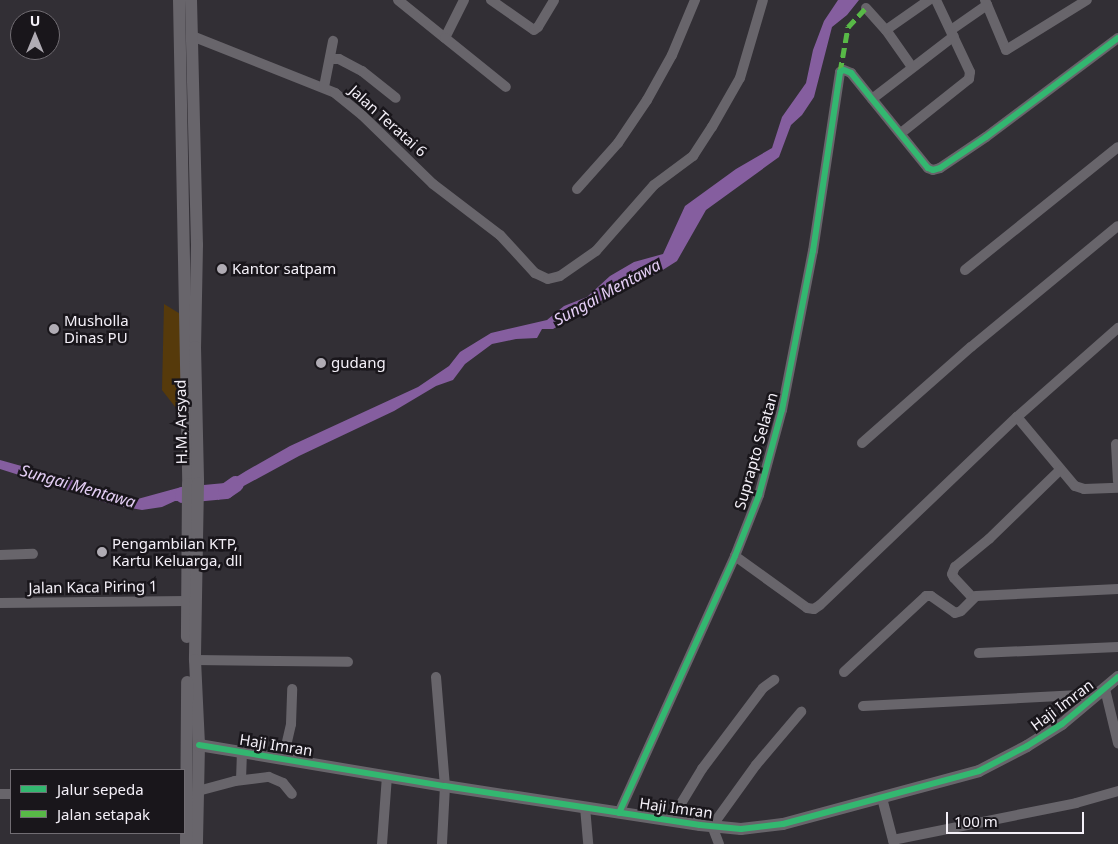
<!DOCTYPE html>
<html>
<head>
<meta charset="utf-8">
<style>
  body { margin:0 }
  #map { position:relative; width:1118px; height:844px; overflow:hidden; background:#322f35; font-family:"Noto Sans",sans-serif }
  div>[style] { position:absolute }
  .green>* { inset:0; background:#563a0b }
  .water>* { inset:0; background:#855e9f }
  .river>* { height:16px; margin:-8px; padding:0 8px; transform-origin:8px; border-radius:8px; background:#855e9f }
  .minor>* { height:10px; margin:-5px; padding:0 5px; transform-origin:5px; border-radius:5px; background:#68656b }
  .tertiary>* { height:12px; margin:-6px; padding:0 6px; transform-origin:6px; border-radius:6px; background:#68656b }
  .quiet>* { height:5px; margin-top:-2.5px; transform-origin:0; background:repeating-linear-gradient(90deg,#58b947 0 10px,transparent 0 15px) }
  .cycleway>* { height:6px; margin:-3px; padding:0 3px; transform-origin:3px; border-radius:3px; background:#33b770 }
  .dots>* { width:14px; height:14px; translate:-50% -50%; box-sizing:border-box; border:2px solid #19161b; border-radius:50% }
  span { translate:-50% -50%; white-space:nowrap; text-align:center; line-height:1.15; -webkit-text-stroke:5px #19161b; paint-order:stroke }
  .street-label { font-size:15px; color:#f4f0f8 }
  .poi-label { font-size:15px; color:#f4f0f8 }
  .left { translate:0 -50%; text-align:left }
  .water-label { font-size:16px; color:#e4cef5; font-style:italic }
  .legend { position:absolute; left:10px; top:769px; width:175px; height:65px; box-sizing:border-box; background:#19161b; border:1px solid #716d73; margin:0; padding:6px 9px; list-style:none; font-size:15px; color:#f4f0f8 }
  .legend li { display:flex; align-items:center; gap:10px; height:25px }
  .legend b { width:25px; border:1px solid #716d73 }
  .north { position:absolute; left:10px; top:10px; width:50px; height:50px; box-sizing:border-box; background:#19161b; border:1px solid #716d73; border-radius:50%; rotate:0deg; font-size:14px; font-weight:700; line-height:20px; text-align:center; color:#f4f0f8 }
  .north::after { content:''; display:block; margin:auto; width:18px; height:22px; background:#b0acb4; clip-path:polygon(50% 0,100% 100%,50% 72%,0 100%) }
  .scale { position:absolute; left:946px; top:812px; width:138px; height:22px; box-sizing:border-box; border:2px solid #f4f0f8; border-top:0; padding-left:6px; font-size:15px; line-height:18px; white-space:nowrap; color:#f4f0f8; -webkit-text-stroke:4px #19161b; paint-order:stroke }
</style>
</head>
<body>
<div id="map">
  <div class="green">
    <i style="clip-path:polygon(164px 304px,182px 315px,183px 417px,162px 390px)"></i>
  </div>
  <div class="water">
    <i style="clip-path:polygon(838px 0,859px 0,847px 15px,832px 27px,814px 97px,802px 115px,791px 125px,779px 157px,706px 210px,677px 261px,658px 273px,614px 288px,601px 301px,553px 329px,542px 329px,537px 338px,516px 339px,492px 344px,465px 364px,453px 380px,436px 386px,394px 411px,299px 456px,218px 500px,217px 489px,246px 471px,290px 446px,418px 387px,449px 366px,460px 352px,491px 333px,547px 320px,564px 306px,587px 297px,610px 276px,634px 262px,663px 254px,685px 206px,736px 169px,772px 148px,782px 117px,806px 83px,813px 50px,824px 21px)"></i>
    <i style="clip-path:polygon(0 460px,100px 488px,134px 500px,185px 486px,184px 501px,175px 501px,162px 507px,142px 510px,114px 505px,0 469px)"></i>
  </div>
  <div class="river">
    <i style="left:183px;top:495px;width:43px;rotate:-5.3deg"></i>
    <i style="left:226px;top:491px;width:12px;rotate:-35deg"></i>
  </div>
  <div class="minor">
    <i style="left:398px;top:0;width:60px;rotate:39deg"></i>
    <i style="left:464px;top:0;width:42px;rotate:116.6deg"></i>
    <i style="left:445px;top:38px;width:78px;rotate:38.8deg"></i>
    <i style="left:491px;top:0;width:52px;rotate:34.9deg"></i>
    <i style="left:534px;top:30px;width:5px;rotate:-37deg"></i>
    <i style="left:538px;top:27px;width:31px;rotate:-59deg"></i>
    <i style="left:985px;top:0;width:54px;rotate:67.2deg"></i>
    <i style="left:1006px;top:50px;width:95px;rotate:-31.7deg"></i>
    <i style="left:866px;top:8px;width:30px;rotate:48deg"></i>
    <i style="left:886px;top:30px;width:45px;rotate:54.9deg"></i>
    <i style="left:886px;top:30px;width:52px;rotate:-34.9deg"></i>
    <i style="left:951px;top:30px;width:44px;rotate:-34.8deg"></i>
    <i style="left:192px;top:36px;width:154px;rotate:21.7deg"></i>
    <i style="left:335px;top:93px;width:35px;rotate:39deg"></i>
    <i style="left:362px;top:115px;width:99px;rotate:44.2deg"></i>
    <i style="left:433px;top:184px;width:84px;rotate:37.3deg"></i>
    <i style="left:500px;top:235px;width:52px;rotate:47.4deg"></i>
    <i style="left:535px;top:273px;width:14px;rotate:25deg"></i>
    <i style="left:548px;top:279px;width:12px;rotate:-14deg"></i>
    <i style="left:560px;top:276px;width:44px;rotate:-34.8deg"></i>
    <i style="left:596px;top:251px;width:88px;rotate:-48.7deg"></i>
    <i style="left:654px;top:185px;width:49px;rotate:-36.6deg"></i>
    <i style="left:693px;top:156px;width:35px;rotate:-57deg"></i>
    <i style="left:712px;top:127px;width:56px;rotate:-60.3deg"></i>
    <i style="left:740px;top:78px;width:81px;rotate:-73.6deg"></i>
    <i style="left:330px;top:59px;width:9px"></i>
    <i style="left:339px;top:59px;width:26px;rotate:28deg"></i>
    <i style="left:362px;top:71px;width:43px;rotate:38.5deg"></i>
    <i style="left:324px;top:87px;width:47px;rotate:-78.9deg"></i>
    <i style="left:872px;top:99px;width:103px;rotate:-37.5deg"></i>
    <i style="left:901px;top:133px;width:87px;rotate:-38.5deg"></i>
    <i style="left:969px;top:79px;width:7px;rotate:-82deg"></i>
    <i style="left:970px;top:72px;width:80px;rotate:-115.3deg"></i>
    <i style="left:577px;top:189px;width:62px;rotate:-48.3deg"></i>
    <i style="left:618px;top:143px;width:52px;rotate:-56deg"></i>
    <i style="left:647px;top:100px;width:51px;rotate:-60.9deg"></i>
    <i style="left:672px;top:55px;width:60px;rotate:-67.3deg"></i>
    <i style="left:965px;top:270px;width:196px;rotate:-38.8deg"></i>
    <i style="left:1017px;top:417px;width:90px;rotate:50deg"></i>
    <i style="left:1075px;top:486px;width:9px;rotate:18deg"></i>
    <i style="left:1084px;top:489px;width:34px;rotate:-2deg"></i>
    <i style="left:862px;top:443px;width:145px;rotate:-41.4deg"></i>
    <i style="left:971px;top:347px;width:190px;rotate:-39.5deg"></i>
    <i style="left:1116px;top:444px;width:37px;rotate:87deg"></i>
    <i style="left:0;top:555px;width:33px;rotate:-2deg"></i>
    <i style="left:735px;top:556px;width:89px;rotate:35.8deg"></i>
    <i style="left:807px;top:608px;width:7px;rotate:8deg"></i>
    <i style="left:814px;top:609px;width:7px;rotate:-34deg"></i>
    <i style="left:820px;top:605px;width:272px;rotate:-43.7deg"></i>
    <i style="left:1017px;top:417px;width:135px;rotate:-41.4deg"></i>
    <i style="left:972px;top:597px;width:26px;rotate:-133deg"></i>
    <i style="left:954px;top:578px;width:4px;rotate:-117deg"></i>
    <i style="left:952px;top:574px;width:8px;rotate:-67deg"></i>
    <i style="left:955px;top:567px;width:44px;rotate:-39.5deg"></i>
    <i style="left:989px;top:539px;width:99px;rotate:-44.2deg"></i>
    <i style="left:0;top:603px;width:187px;rotate:-0.6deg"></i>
    <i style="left:979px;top:653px;width:139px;rotate:-2.5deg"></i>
    <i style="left:195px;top:660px;width:153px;rotate:0.7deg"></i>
    <i style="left:844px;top:672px;width:112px;rotate:-42.8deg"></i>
    <i style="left:926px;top:596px;width:5px"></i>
    <i style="left:931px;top:596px;width:29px;rotate:35deg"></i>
    <i style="left:955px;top:613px;width:6px;rotate:-18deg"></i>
    <i style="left:961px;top:611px;width:21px;rotate:-45deg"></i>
    <i style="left:976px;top:596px;width:142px;rotate:-2.8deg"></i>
    <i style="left:436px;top:677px;width:109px;rotate:85.3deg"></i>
    <i style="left:445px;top:786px;width:58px;rotate:93deg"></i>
    <i style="left:1105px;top:689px;width:56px;rotate:76.5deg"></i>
    <i style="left:863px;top:706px;width:236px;rotate:-2.9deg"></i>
    <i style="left:283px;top:759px;width:36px;rotate:-77deg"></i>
    <i style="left:291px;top:724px;width:35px;rotate:-88deg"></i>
    <i style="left:241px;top:780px;width:28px;rotate:-88deg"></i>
    <i style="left:198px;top:791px;width:38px;rotate:-15deg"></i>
    <i style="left:235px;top:781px;width:34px;rotate:-7deg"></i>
    <i style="left:269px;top:777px;width:15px;rotate:23deg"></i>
    <i style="left:283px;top:783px;width:14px;rotate:51deg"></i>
    <i style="left:0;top:794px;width:11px"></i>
    <i style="left:882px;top:798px;width:48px;rotate:75.4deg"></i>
    <i style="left:585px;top:807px;width:37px;rotate:85deg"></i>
    <i style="left:619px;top:813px;width:282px;rotate:-65.7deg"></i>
    <i style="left:735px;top:556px;width:66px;rotate:-68.5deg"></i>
    <i style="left:759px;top:495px;width:88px;rotate:-74.9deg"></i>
    <i style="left:782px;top:410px;width:162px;rotate:-79deg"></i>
    <i style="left:813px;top:251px;width:181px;rotate:-81.4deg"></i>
    <i style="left:840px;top:72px;width:4px;rotate:-27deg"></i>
    <i style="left:844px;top:70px;width:8px;rotate:23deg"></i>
    <i style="left:851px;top:73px;width:122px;rotate:51deg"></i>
    <i style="left:928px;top:168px;width:5px;rotate:22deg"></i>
    <i style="left:933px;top:170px;width:7px;rotate:-16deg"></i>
    <i style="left:940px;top:168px;width:55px;rotate:-34deg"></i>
    <i style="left:986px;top:137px;width:165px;rotate:-36.9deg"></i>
    <i style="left:671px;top:820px;width:60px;rotate:-58.7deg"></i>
    <i style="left:702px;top:769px;width:101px;rotate:-53deg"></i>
    <i style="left:763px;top:688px;width:14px;rotate:-36deg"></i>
    <i style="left:893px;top:840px;width:187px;rotate:-11.4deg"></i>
    <i style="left:1076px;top:803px;width:44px;rotate:-15.9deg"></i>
    <i style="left:382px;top:844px;width:68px;rotate:-85.8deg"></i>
    <i style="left:719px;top:844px;width:19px;rotate:-111deg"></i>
    <i style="left:712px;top:826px;width:75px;rotate:-54.2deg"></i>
    <i style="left:756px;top:765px;width:70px;rotate:-49.7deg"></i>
  </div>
  <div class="tertiary">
    <i style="left:179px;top:0;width:484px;rotate:88.9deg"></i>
    <i style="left:188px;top:484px;width:153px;rotate:90.4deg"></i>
    <i style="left:191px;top:0;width:245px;rotate:88.6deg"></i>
    <i style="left:197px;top:245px;width:102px;rotate:91.1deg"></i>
    <i style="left:195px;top:347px;width:136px;rotate:88.7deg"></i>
    <i style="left:198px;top:483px;width:177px;rotate:91deg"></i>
    <i style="left:195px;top:660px;width:85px;rotate:87.3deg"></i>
    <i style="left:199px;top:745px;width:99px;rotate:91.2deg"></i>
    <i style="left:199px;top:745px;width:249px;rotate:9.5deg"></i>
    <i style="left:445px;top:786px;width:258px;rotate:8.7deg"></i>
    <i style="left:700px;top:825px;width:41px;rotate:5.6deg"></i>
    <i style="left:741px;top:829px;width:42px;rotate:-6.8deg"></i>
    <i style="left:783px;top:824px;width:203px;rotate:-15.1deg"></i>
    <i style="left:979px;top:771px;width:54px;rotate:-27.5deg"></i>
    <i style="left:1027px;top:746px;width:41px;rotate:-32.2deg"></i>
    <i style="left:1062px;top:724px;width:73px;rotate:-40deg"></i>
    <i style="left:186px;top:844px;width:162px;rotate:-89.6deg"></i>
  </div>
  <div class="quiet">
    <i style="left:840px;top:72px;width:46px;rotate:-79.9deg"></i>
    <i style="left:848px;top:27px;width:26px;rotate:-47deg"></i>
  </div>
  <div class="cycleway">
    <i style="left:199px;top:745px;width:249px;rotate:9.5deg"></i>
    <i style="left:445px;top:786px;width:258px;rotate:8.7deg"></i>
    <i style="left:700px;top:825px;width:41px;rotate:5.6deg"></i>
    <i style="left:741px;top:829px;width:42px;rotate:-6.8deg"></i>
    <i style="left:783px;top:824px;width:203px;rotate:-15.1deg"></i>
    <i style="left:979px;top:771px;width:54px;rotate:-27.5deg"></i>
    <i style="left:1027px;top:746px;width:41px;rotate:-32.2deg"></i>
    <i style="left:1062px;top:724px;width:73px;rotate:-40deg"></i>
    <i style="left:619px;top:813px;width:282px;rotate:-65.7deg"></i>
    <i style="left:735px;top:556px;width:66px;rotate:-68.5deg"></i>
    <i style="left:759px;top:495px;width:88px;rotate:-74.9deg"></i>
    <i style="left:782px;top:410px;width:162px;rotate:-79deg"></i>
    <i style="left:813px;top:251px;width:181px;rotate:-81.4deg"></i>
    <i style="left:840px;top:72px;width:4px;rotate:-27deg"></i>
    <i style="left:844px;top:70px;width:8px;rotate:23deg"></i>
    <i style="left:851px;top:73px;width:122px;rotate:51deg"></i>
    <i style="left:928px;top:168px;width:5px;rotate:22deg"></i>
    <i style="left:933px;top:170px;width:7px;rotate:-16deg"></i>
    <i style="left:940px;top:168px;width:55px;rotate:-34deg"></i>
    <i style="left:986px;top:137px;width:165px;rotate:-36.9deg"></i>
  </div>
  <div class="dots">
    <i style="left:222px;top:269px;background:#b0acb4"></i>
    <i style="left:54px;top:329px;background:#b0acb4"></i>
    <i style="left:321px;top:363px;background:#b0acb4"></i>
    <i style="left:102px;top:552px;background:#b0acb4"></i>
  </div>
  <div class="street-label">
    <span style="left:388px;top:121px;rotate:42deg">Jalan Teratai 6</span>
    <span style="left:181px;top:422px;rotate:-91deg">H.M. Arsyad</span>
    <span style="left:756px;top:451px;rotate:-74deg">Suprapto Selatan</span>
    <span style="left:93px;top:587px;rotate:-1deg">Jalan Kaca Piring 1</span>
    <span style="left:1062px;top:705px;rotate:-37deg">Haji Imran</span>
    <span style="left:276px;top:745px;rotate:9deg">Haji Imran</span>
    <span style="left:676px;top:808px;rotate:8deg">Haji Imran</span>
  </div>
  <div class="poi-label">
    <span class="left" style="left:232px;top:269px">Kantor satpam</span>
    <span class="left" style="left:64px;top:329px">Musholla<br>Dinas PU</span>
    <span class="left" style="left:331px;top:363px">gudang</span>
    <span class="left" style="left:112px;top:552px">Pengambilan KTP,<br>Kartu Keluarga, dll</span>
  </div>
  <div class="water-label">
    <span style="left:607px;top:292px;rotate:-29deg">Sungai Mentawa</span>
    <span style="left:78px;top:486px;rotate:16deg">Sungai Mentawa</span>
  </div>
  <ul class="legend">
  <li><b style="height:6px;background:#33b770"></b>Jalur sepeda</li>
  <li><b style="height:6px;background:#58b947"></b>Jalan setapak</li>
  </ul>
  <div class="north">U</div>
  <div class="scale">100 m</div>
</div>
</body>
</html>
